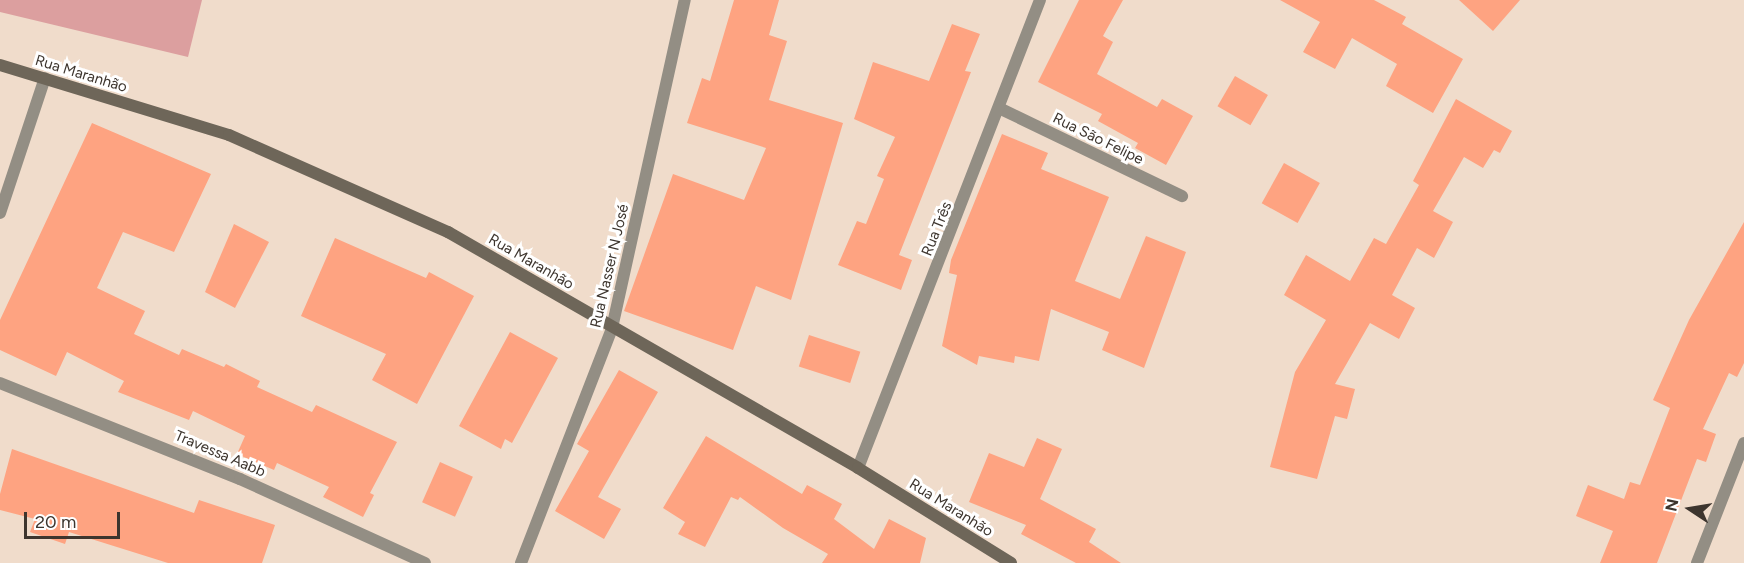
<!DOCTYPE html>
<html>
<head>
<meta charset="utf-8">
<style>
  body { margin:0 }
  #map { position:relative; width:1744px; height:563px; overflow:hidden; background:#f0dccb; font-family:Figtree,sans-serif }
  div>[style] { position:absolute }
  .green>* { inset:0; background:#dc9f9f }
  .building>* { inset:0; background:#fea381; transform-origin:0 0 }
  .street>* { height:12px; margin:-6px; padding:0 6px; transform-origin:6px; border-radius:6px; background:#938e84 }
  .secondary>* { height:12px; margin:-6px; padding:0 6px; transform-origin:6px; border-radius:6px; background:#6e6659 }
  span { translate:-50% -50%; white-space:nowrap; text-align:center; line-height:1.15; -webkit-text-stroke:6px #fff; paint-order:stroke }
  .street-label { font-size:15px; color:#3d352e }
  .north { position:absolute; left:1660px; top:479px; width:60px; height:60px; -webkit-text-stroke:4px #fff; paint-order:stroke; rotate:282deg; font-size:16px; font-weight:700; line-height:24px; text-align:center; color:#3d352e }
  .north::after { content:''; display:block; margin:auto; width:21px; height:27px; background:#3d352e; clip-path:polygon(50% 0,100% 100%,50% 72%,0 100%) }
  .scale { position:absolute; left:24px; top:512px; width:96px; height:27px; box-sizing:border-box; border:3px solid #3d352e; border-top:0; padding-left:8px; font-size:18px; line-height:21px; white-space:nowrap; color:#3d352e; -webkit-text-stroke:4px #fff; paint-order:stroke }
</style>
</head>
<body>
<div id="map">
  <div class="green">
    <i style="clip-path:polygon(0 0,202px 0,188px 57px,0 12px)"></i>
  </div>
  <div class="building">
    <i style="clip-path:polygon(734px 0,779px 0,769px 35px,787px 41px,769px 100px,843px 123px,791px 300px,756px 286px,733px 350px,624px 311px,673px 174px,744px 200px,766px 148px,687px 123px,702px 78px,710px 81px)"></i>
    <i style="clip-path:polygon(1079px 0,1123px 0,1103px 36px,1113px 42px,1097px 74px,1157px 107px,1162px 99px,1193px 116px,1166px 165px,1135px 148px,1138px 143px,1098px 121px,1102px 114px,1038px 82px)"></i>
    <i style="clip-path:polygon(1280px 0,1374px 0,1406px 17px,1402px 24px,1463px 59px,1433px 113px,1386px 86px,1397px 64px,1352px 38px,1335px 69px,1303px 52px,1320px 22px)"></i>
    <i style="clip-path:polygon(1459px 0,1520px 0,1493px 31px)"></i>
    <i style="clip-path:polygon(952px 24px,980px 34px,965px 71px,971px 72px,899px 255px,912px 260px,901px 290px,838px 265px,857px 221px,866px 224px,884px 179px,877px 176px,895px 137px,854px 119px,873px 62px,929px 81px)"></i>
    <i style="left:1235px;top:76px;width:38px;height:35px;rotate:30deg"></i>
    <i style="clip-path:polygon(1456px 99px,1512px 131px,1500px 153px,1494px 150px,1483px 168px,1464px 157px,1433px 211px,1453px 222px,1434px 258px,1417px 248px,1392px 295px,1415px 308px,1399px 339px,1370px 323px,1335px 384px,1355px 389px,1347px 419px,1335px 416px,1317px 479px,1270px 467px,1295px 372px,1326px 320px,1284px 295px,1306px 255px,1350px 281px,1374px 238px,1386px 244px,1419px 185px,1413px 181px)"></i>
    <i style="clip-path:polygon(92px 123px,211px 174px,174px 252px,123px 232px,97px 288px,145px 311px,134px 334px,179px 355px,182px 349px,224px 367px,226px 364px,260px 381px,257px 387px,312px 412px,316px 405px,397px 442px,370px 493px,374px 495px,363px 517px,323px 497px,329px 487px,277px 463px,274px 470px,237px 454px,245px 436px,193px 411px,189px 420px,118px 392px,124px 381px,67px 352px,56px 376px,0 350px,0 320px)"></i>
    <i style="clip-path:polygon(1002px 134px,1048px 153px,1041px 169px,1109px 197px,1075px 281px,1120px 299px,1146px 236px,1186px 252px,1144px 368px,1102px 350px,1109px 332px,1051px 309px,1039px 361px,1015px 356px,1014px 363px,979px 356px,977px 365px,942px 346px,957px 275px,949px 273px,951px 260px)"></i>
    <i style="left:1284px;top:163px;width:41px;height:46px;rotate:29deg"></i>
    <i style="clip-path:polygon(1744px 222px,1744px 363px,1737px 377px,1729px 373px,1703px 429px,1716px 434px,1706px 462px,1697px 459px,1657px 563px,1600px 563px,1613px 531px,1576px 516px,1588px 485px,1624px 499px,1630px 482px,1640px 485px,1670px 408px,1653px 400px,1689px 320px)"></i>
    <i style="clip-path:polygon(234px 224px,269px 242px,235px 308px,205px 292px)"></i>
    <i style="clip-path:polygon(335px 238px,426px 278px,429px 272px,474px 296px,417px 404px,372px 380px,386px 354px,301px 316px)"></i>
    <i style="clip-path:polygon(510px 332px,558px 358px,512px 443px,505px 439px,501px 449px,459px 426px)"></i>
    <i style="left:809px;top:335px;width:54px;height:33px;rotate:18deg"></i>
    <i style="clip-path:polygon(619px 370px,658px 392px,598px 497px,621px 509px,604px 539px,555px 511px,589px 451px,577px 444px)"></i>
    <i style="clip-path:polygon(706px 436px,802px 494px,807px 485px,842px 504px,834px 519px,874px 549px,889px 519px,926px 538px,920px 563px,822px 563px,828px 554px,783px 528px,740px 497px,738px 500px,731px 497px,705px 547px,678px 534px,685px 522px,663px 508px)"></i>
    <i style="clip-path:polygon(1037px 438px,1062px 449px,1040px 499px,1096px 529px,1089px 542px,1121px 563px,1076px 563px,1021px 534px,1026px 525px,969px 502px,989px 453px,1024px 467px)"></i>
    <i style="clip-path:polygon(12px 449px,194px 513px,199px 500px,275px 525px,262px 563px,168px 563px,69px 532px,65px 544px,30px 532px,35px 519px,0 510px,0 494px)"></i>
    <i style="left:440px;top:462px;width:36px;height:44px;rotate:24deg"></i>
  </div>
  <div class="street">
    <i style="left:1001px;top:109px;width:201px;rotate:25.7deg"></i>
    <i style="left:0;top:213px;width:142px;rotate:-71.6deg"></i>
    <i style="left:0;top:383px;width:258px;rotate:21.8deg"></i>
    <i style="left:240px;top:479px;width:203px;rotate:24.4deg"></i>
    <i style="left:858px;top:468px;width:502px;rotate:-68.75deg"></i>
    <i style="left:521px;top:563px;width:252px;rotate:-68.8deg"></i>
    <i style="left:612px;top:328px;width:336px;rotate:-77.5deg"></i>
    <i style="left:1697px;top:563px;width:129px;rotate:-68.6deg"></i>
  </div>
  <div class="secondary">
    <i style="left:0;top:65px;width:239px;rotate:17deg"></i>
    <i style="left:229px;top:135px;width:240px;rotate:23.9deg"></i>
    <i style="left:448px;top:232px;width:473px;rotate:29.9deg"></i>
    <i style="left:858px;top:468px;width:180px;rotate:31.8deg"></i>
  </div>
  <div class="street-label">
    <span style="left:81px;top:74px;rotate:17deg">Rua Maranhão</span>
    <span style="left:1098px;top:139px;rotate:26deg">Rua São Felipe</span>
    <span style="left:937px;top:229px;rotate:-68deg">Rua Três</span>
    <span style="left:531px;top:262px;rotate:30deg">Rua Maranhão</span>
    <span style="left:610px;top:266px;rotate:-77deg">Rua Nasser N José</span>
    <span style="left:220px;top:454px;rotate:23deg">Travessa Aabb</span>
    <span style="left:951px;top:508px;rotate:32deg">Rua Maranhão</span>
  </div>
  <div class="north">N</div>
  <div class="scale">20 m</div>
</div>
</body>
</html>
